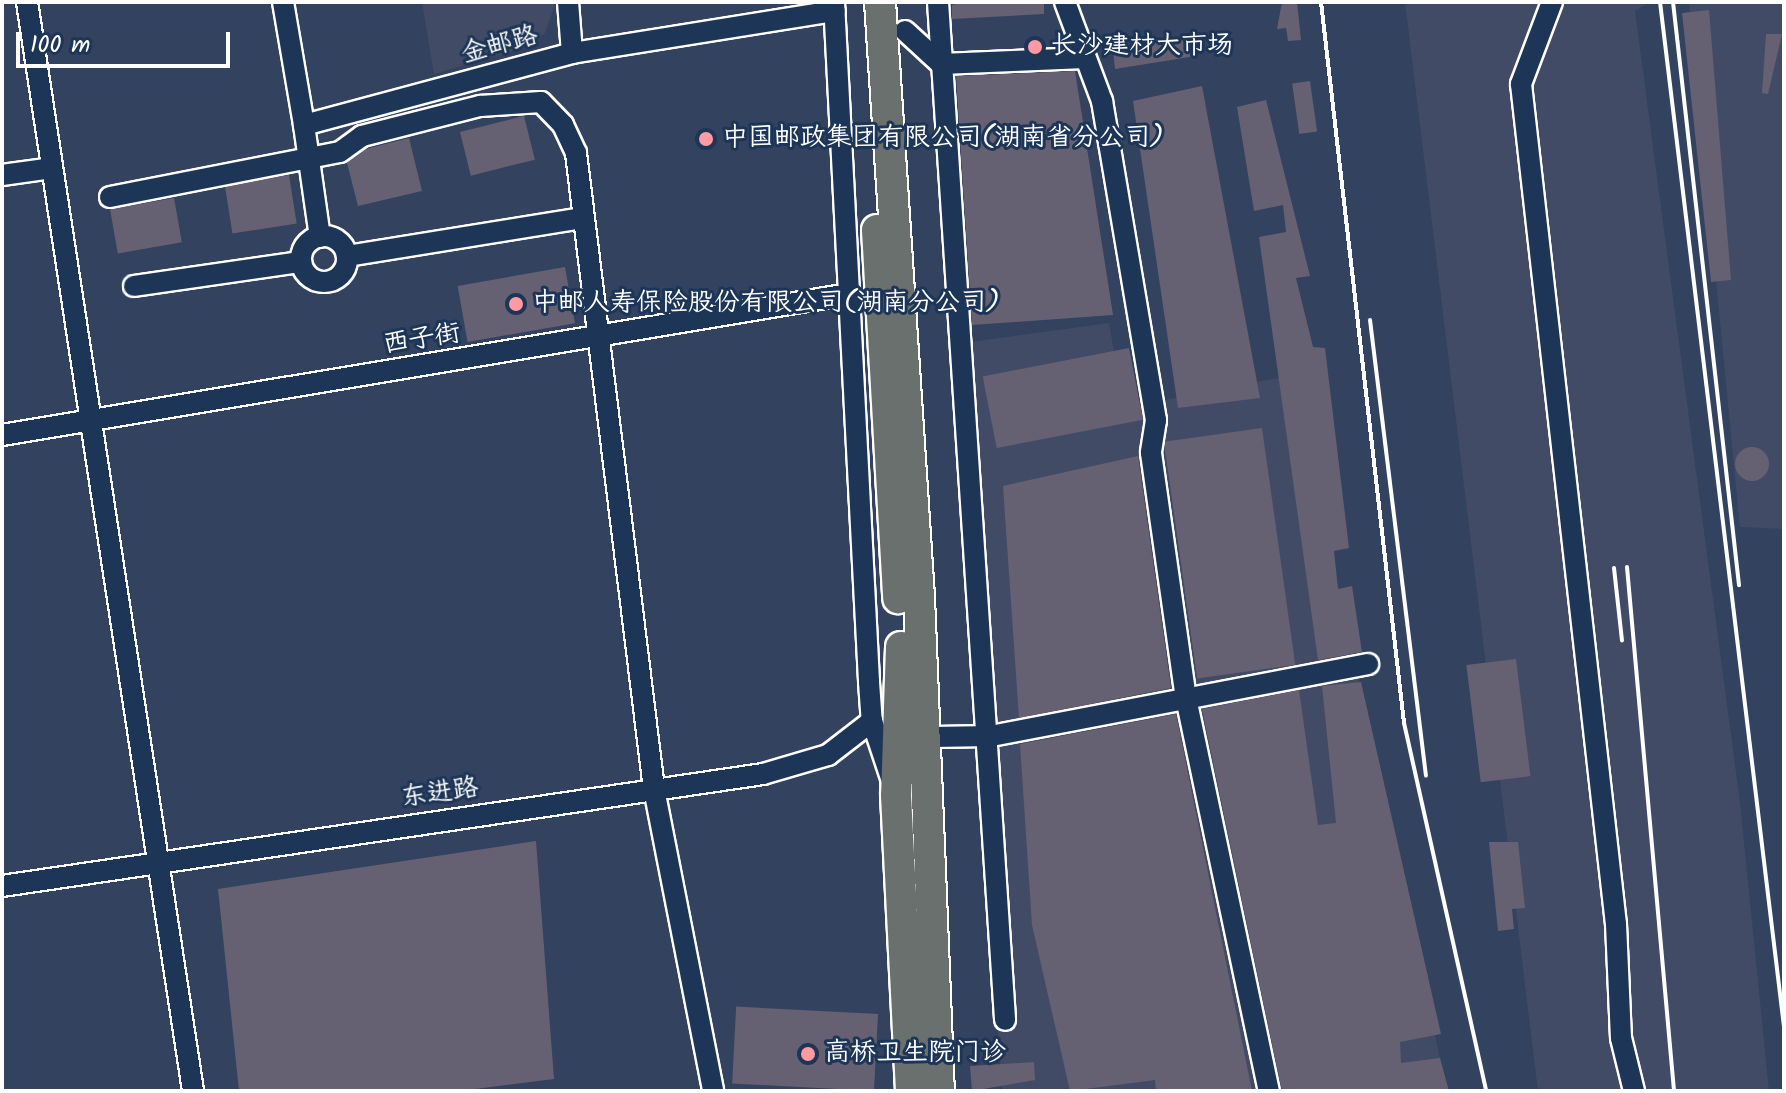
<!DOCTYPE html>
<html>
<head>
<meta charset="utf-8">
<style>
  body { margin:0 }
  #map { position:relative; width:1786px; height:1093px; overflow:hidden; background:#33425f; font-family:Kalam,"LXGW WenKai TC",sans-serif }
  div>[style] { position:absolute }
  .built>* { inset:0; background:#424b65 }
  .building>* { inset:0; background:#656172; transform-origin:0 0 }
  .round { border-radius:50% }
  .roads { filter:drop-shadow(2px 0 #fff) drop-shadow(-2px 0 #fff) drop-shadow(0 2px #fff) drop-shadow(0 -2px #fff) }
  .minor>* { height:20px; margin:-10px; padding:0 10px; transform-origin:10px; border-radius:10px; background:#1d3557 }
  .minor>.ring { margin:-10px; padding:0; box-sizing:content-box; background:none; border:20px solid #1d3557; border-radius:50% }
  .highway>* { height:30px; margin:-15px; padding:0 15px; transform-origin:15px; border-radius:15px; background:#6a706d }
  .rail>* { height:4px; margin:-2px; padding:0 2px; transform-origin:2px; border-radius:2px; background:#fff }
  .dots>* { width:22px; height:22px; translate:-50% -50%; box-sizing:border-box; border:4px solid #1d3557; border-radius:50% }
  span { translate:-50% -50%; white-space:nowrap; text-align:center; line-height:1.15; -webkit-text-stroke:6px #1d3557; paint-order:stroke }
  .street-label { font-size:26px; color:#fff }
  .poi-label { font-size:26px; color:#fff }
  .left { translate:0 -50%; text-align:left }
  .frame { position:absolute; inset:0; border:4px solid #fff; pointer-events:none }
  .scale { position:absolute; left:16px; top:32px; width:214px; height:36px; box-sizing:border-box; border:4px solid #fff; border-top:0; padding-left:10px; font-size:24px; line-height:28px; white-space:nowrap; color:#fff; -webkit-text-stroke:6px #1d3557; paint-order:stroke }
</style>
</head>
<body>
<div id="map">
  <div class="built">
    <i style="clip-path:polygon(422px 2px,556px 2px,545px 33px,527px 47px,434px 74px)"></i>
    <i style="clip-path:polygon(1405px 2px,1650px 2px,1635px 11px,1740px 803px,1769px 1091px,1538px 1091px)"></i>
    <i style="clip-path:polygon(1689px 2px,1784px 2px,1784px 529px,1740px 527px)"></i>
    <i style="clip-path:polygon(1109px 323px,1124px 408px,1293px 375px,1447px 1091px,1002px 1091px,955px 344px)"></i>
  </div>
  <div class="building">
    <i style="clip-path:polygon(1044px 2px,1044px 14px,952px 19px,952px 5px,964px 2px)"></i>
    <i style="clip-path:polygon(1282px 2px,1297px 2px,1301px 40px,1288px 41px,1286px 28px,1277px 29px)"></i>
    <i style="clip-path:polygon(1709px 10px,1731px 280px,1711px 282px,1682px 13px)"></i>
    <i style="clip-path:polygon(1193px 34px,1196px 56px,1115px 69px,1113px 50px)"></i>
    <i style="clip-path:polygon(1766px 34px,1782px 34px,1768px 94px,1762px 93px)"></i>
    <i style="clip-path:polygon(1075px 71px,1113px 315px,972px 325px,956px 76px)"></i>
    <i style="left:1310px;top:81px;width:51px;height:18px;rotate:82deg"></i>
    <i style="clip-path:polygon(1202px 86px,1260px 398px,1178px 408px,1133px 101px)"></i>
    <i style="clip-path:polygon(1266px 100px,1310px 276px,1296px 278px,1313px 347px,1325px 348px,1349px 548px,1334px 551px,1338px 589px,1352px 586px,1362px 652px,1318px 660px,1259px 237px,1286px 232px,1283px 205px,1254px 211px,1237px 107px)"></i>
    <i style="left:524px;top:116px;width:45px;height:66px;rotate:76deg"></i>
    <i style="clip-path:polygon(409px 138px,422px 191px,358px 206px,347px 163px,366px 149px)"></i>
    <i style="left:289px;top:175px;width:49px;height:65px;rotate:81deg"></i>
    <i style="left:174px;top:198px;width:45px;height:65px;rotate:80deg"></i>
    <i style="left:565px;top:267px;width:57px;height:109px;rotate:80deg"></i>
    <i style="left:1129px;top:348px;width:73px;height:149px;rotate:79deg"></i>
    <i style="left:1262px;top:428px;width:239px;height:99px;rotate:82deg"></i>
    <i class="round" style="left:1735px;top:447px;width:34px;height:34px"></i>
    <i style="clip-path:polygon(1138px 456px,1171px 688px,1019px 718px,1003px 486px)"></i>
    <i style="left:1516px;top:659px;width:118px;height:50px;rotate:83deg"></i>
    <i style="clip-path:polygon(1361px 682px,1441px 1034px,1400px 1042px,1401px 1063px,1440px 1058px,1449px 1091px,1282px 1091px,1202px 709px,1299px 690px,1318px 825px,1336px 823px,1322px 686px)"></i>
    <i style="clip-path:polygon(1176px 714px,1252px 1091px,1156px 1091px,1155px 1080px,1070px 1091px,1032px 925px,1020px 744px)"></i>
    <i style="clip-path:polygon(536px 841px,554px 1079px,460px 1091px,239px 1091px,218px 889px)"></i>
    <i style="clip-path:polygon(1489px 842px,1518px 842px,1525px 908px,1512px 909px,1514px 929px,1498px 931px)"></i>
    <i style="left:878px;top:1014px;width:77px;height:142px;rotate:93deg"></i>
    <i style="clip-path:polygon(1034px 1062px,1035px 1080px,972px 1091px,970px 1066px)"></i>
  </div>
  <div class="roads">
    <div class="minor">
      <i style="left:27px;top:2px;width:1102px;rotate:81.33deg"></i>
      <i style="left:283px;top:2px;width:125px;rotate:80.3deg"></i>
      <i style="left:304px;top:125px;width:278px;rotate:-15deg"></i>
      <i style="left:572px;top:53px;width:266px;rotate:-9.1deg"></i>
      <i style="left:568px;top:2px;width:51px;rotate:85.5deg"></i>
      <i style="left:834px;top:2px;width:681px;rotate:87.05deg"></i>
      <i style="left:869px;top:682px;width:39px;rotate:86deg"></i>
      <i style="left:872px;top:721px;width:60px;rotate:71.6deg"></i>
      <i style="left:938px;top:2px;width:1020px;rotate:86.23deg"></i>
      <i style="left:1065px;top:2px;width:106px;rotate:69.5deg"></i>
      <i style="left:1102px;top:101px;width:324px;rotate:80.4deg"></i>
      <i style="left:1156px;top:420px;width:33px;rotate:99deg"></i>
      <i style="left:1151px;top:453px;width:247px;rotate:81.9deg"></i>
      <i style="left:1186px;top:698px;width:402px;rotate:78.1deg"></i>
      <i style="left:1552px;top:2px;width:88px;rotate:110.7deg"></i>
      <i style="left:1521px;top:84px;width:845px;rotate:83.55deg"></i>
      <i style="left:1616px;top:924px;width:114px;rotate:87.5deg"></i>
      <i style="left:1621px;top:1038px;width:55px;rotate:76.2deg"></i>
      <i style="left:905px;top:31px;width:49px;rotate:42.5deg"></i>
      <i style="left:941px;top:64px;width:144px;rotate:-2.4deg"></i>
      <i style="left:304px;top:125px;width:113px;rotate:81.9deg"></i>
      <i style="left:2px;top:175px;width:50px;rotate:-8deg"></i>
      <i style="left:110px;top:197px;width:234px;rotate:-11.1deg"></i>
      <i style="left:340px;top:152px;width:27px;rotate:-36deg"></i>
      <i style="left:362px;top:136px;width:122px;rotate:-14.3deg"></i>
      <i style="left:480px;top:106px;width:61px;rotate:-3.8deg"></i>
      <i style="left:541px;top:102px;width:32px;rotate:46deg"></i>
      <i style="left:563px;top:125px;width:31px;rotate:65deg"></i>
      <i style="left:576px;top:153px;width:641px;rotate:83.01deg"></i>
      <i style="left:654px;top:789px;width:308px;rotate:78.9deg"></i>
      <i class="ring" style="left:301px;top:236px;width:26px;height:26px"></i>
      <i style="left:347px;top:256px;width:237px;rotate:-9.2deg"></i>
      <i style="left:134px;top:286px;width:169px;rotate:-8.2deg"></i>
      <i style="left:2px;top:435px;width:859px;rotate:-9.45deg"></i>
      <i style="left:933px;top:737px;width:58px;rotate:-1deg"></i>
      <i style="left:991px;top:736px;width:384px;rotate:-10.8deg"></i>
      <i style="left:2px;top:886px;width:769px;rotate:-8.37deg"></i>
      <i style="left:763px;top:774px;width:68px;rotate:-16.3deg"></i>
      <i style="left:828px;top:755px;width:56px;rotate:-37.7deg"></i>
    </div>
    <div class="highway">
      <i style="left:880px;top:2px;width:596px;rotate:86.25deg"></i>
      <i style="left:919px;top:597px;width:494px;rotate:87.7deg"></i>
      <i style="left:877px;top:230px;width:369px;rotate:86.7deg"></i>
      <i style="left:901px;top:647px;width:148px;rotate:91.9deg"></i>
      <i style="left:896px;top:795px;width:296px;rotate:87.1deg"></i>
    </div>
  </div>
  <div class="rail">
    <i style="left:1321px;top:2px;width:726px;rotate:83.43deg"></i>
    <i style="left:1404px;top:723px;width:377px;rotate:77.4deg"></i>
    <i style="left:1660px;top:2px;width:1031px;rotate:83.1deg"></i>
    <i style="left:1673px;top:2px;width:587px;rotate:83.54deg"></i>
    <i style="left:1370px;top:320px;width:459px;rotate:83deg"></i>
    <i style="left:1627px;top:567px;width:526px;rotate:84.87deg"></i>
    <i style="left:1614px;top:568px;width:73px;rotate:83.7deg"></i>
  </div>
  <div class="dots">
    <i style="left:1035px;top:47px;background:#ff9aa2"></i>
    <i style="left:706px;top:139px;background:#ff9aa2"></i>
    <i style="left:516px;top:304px;background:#ff9aa2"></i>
    <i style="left:808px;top:1054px;background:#ff9aa2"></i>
  </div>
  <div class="street-label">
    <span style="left:500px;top:46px;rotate:-15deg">金邮路</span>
    <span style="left:422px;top:340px;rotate:-9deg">西子街</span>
    <span style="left:440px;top:794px;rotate:-8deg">东进路</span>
  </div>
  <div class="poi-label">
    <span class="left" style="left:1051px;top:47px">长沙建材大市场</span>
    <span class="left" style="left:722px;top:139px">中国邮政集团有限公司(湖南省分公司)</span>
    <span class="left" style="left:532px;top:304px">中邮人寿保险股份有限公司(湖南分公司)</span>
    <span class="left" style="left:824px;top:1054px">高桥卫生院门诊</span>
  </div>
  <div class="frame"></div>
  <div class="scale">100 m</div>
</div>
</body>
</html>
